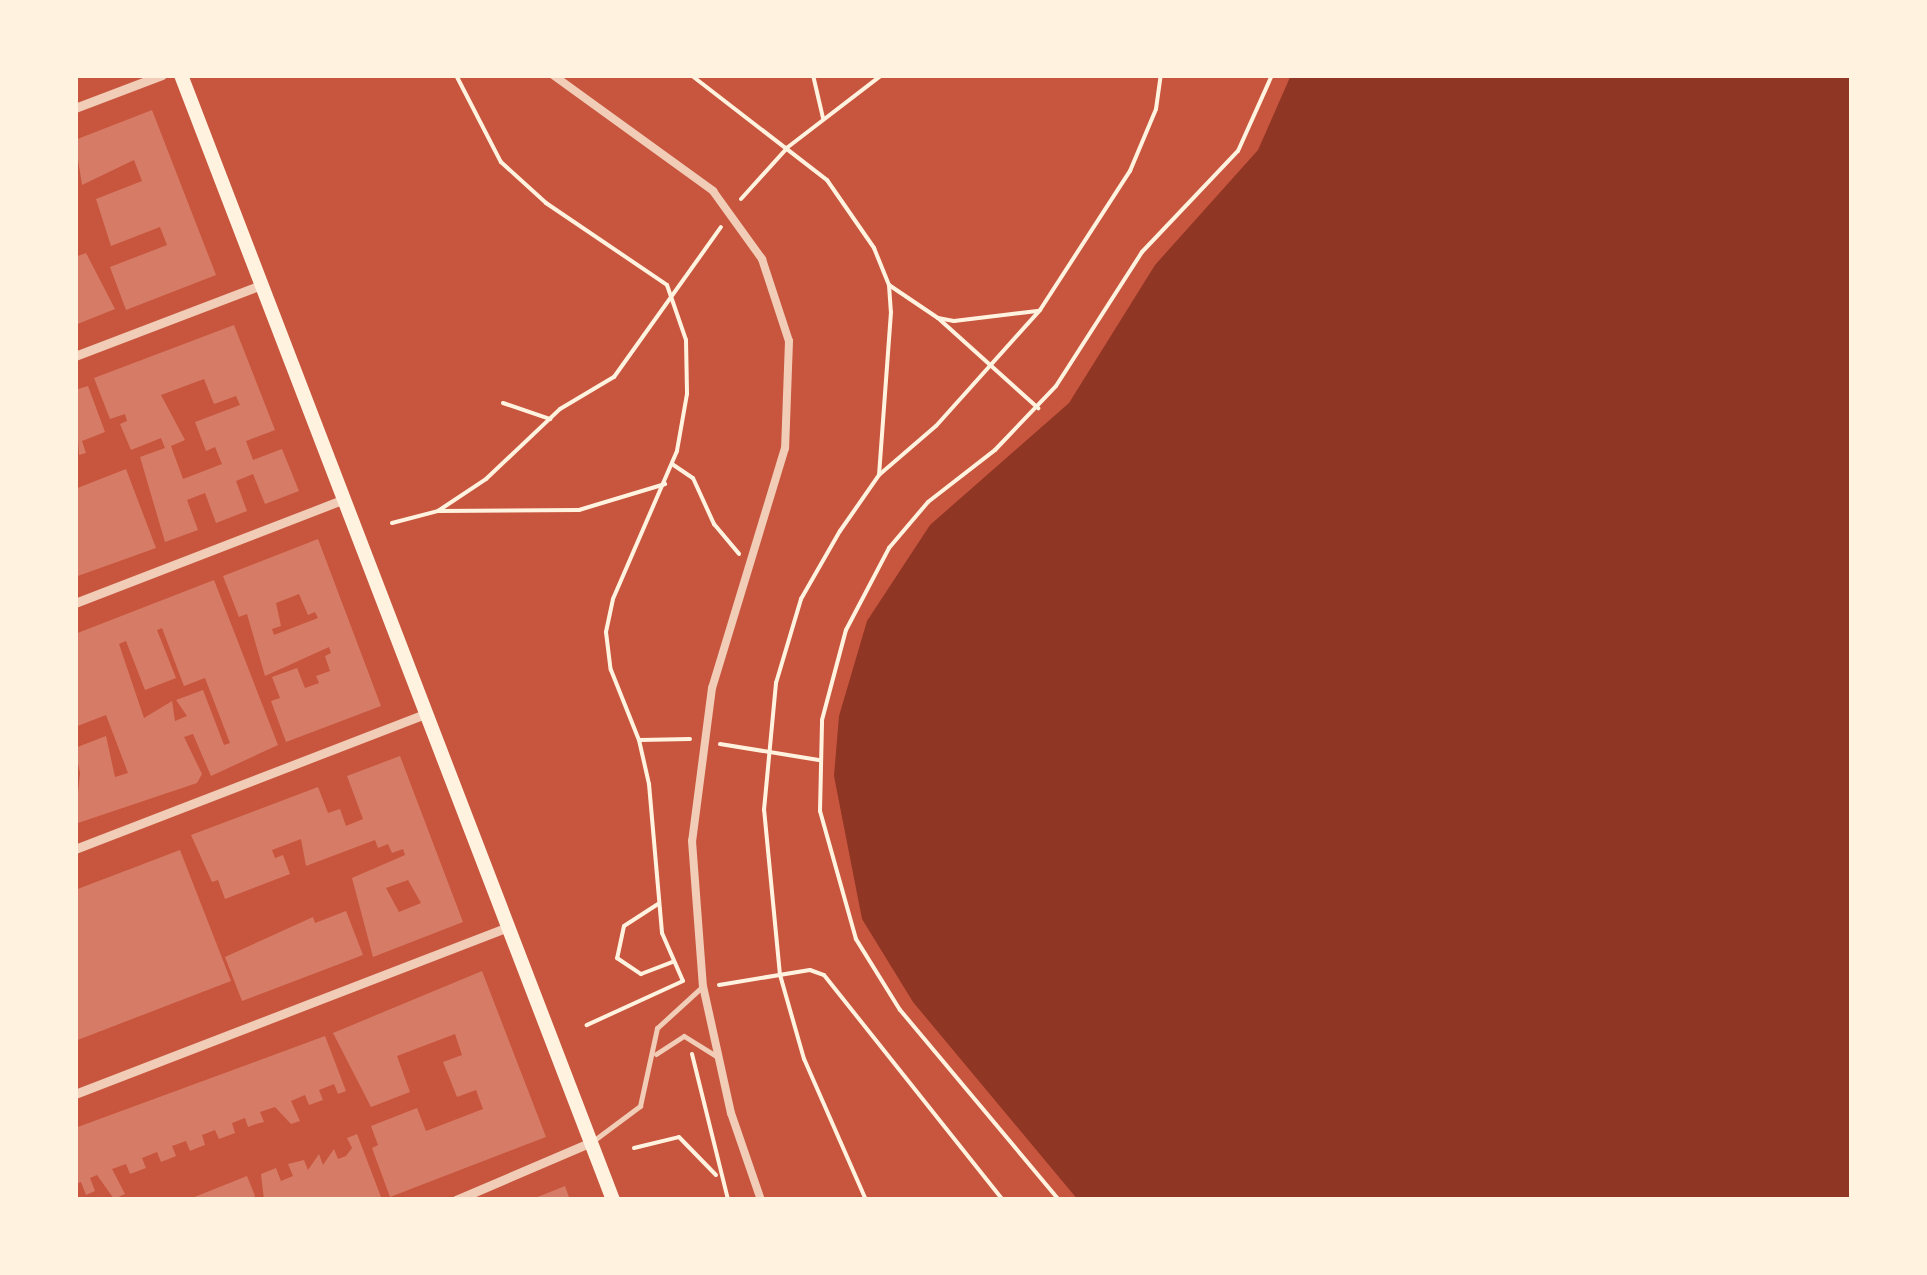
<!DOCTYPE html>
<html>
<head>
<meta charset="utf-8">
<style>
  body { margin:0 }
  #map { position:relative; width:1927px; height:1275px; overflow:hidden; background:#c8553d; font-family:Jost,sans-serif }
  div>[style] { position:absolute }
  .water>* { inset:0; background:#8f3625 }
  .building>* { inset:0; background:#d67c66 }
  .path>* { height:4px; margin:-2px; padding:0 2px; transform-origin:2px; border-radius:2px; background:#fff3e0 }
  .service>* { height:5px; margin:-2.5px; padding:0 2.5px; transform-origin:2.5px; border-radius:2.5px; background:#f1ccb7 }
  .pedestrian>* { height:8px; margin:-4px; padding:0 4px; transform-origin:4px; border-radius:4px; background:#f1ccb7 }
  .minor>* { height:9px; margin:-4.5px; padding:0 4.5px; transform-origin:4.5px; border-radius:4.5px; background:#f1ccb7 }
  .secondary>* { height:14px; margin:-7px; padding:0 7px; transform-origin:7px; border-radius:7px; background:#fff3e0 }
  span { translate:-50% -50%; white-space:nowrap; text-align:center; line-height:1.15; -webkit-text-stroke:8px #fff3e0; paint-order:stroke }
  .frame { position:absolute; inset:0; border:78px solid #fff3e0; pointer-events:none }
</style>
</head>
<body>
<div id="map">
  <div class="water">
    <i style="clip-path:polygon(1291px 75px,1852px 75px,1852px 1200px,1078px 1200px,913px 1002px,862px 919px,834px 776px,839px 716px,867px 621px,930px 525px,1069px 403px,1155px 265px,1258px 150px)"></i>
  </div>
  <div class="building">
    <i style="clip-path:polygon(152px 110px,216px 275px,126px 310px,110px 267px,167px 245px,160px 227px,111px 246px,96px 199px,142px 181px,134px 160px,82px 185px,75px 140px)"></i>
    <i style="clip-path:polygon(86px 253px,115px 309px,75px 325px,75px 257px)"></i>
    <i style="clip-path:polygon(evenodd,234px 325px,275px 430px,246px 441px,253px 460px,282px 449px,299px 491px,265px 504px,253px 474px,236px 481px,247px 511px,216px 523px,205px 493px,187px 500px,198px 530px,165px 542px,140px 457px,165px 448px,161px 438px,131px 450px,120px 424px,127px 421px,125px 414px,110px 419px,94px 378px,234px 325px,204px 379px,214px 404px,236px 396px,240px 405px,195px 422px,206px 451px,215px 447px,222px 464px,183px 479px,171px 446px,185px 440px,161px 395px,204px 379px)"></i>
    <i style="clip-path:polygon(88px 386px,105px 432px,82px 441px,86px 453px,79px 455px,75px 390px)"></i>
    <i style="clip-path:polygon(126px 469px,156px 548px,75px 577px,75px 489px)"></i>
    <i style="clip-path:polygon(evenodd,318px 539px,381px 706px,286px 742px,271px 701px,280px 698px,272px 677px,297px 668px,305px 688px,319px 683px,316px 676px,330px 671px,325px 656px,331px 653px,329px 647px,265px 676px,247px 614px,239px 617px,223px 576px,318px 539px,299px 594px,308px 615px,315px 612px,318px 618px,274px 635px,272px 629px,281px 626px,276px 603px,299px 594px)"></i>
    <i style="clip-path:polygon(evenodd,214px 580px,278px 745px,211px 776px,193px 734px,184px 737px,202px 774px,197px 783px,75px 824px,80px 773px,75px 748px,106px 736px,115px 777px,128px 773px,106px 715px,75px 727px,75px 634px,214px 580px,162px 628px,184px 686px,205px 678px,230px 743px,224px 745px,203px 690px,176px 700px,187px 716px,175px 721px,172px 701px,144px 718px,119px 644px,126px 641px,145px 690px,176px 678px,157px 630px,162px 628px)"></i>
    <i style="clip-path:polygon(evenodd,400px 756px,463px 922px,373px 957px,352px 878px,405px 855px,403px 849px,392px 853px,388px 844px,378px 848px,375px 840px,306px 866px,301px 839px,272px 850px,275px 858px,283px 855px,290px 874px,225px 899px,218px 880px,212px 882px,191px 835px,318px 787px,328px 813px,340px 809px,346px 826px,363px 819px,347px 776px,400px 756px,408px 880px,421px 903px,399px 912px,386px 888px,408px 880px)"></i>
    <i style="clip-path:polygon(180px 850px,231px 981px,75px 1041px,75px 890px)"></i>
    <i style="clip-path:polygon(346px 911px,363px 955px,242px 1001px,225px 957px,313px 917px,315px 923px)"></i>
    <i style="clip-path:polygon(482px 971px,546px 1137px,390px 1197px,372px 1148px,378px 1145px,371px 1126px,417px 1108px,426px 1131px,483px 1109px,476px 1090px,457px 1097px,443px 1062px,462px 1055px,455px 1034px,397px 1056px,410px 1092px,371px 1107px,333px 1033px)"></i>
    <i style="clip-path:polygon(325px 1036px,346px 1091px,338px 1094px,334px 1084px,319px 1090px,323px 1100px,309px 1105px,305px 1095px,291px 1101px,300px 1121px,291px 1124px,275px 1107px,260px 1112px,264px 1122px,256px 1124px,248px 1127px,245px 1118px,232px 1123px,235px 1133px,219px 1139px,215px 1130px,202px 1135px,205px 1145px,197px 1148px,190px 1151px,186px 1141px,172px 1146px,176px 1156px,161px 1162px,157px 1152px,142px 1158px,146px 1168px,130px 1174px,126px 1164px,112px 1169px,125px 1194px,114px 1199px,97px 1175px,90px 1178px,95px 1191px,86px 1195px,81px 1182px,75px 1184px,75px 1128px)"></i>
    <i style="clip-path:polygon(357px 1134px,381px 1197px,264px 1200px,261px 1174px,276px 1168px,281px 1181px,293px 1176px,288px 1164px,304px 1160px,308px 1170px,319px 1154px,323px 1165px,334px 1149px,338px 1159px,346px 1156px,352px 1148px,347px 1138px)"></i>
    <i style="clip-path:polygon(247px 1176px,255px 1196px,250px 1200px,187px 1200px)"></i>
    <i style="clip-path:polygon(565px 1186px,570px 1200px,530px 1200px)"></i>
  </div>
  <div class="path">
    <i style="left:456px;top:75px;width:98px;rotate:62.7deg"></i>
    <i style="left:501px;top:162px;width:61px;rotate:42.3deg"></i>
    <i style="left:546px;top:203px;width:146px;rotate:34.1deg"></i>
    <i style="left:667px;top:285px;width:58px;rotate:70.9deg"></i>
    <i style="left:686px;top:340px;width:54px;rotate:88.9deg"></i>
    <i style="left:687px;top:394px;width:58px;rotate:100deg"></i>
    <i style="left:677px;top:451px;width:161px;rotate:113.4deg"></i>
    <i style="left:613px;top:599px;width:34px;rotate:102deg"></i>
    <i style="left:606px;top:632px;width:38px;rotate:83deg"></i>
    <i style="left:611px;top:670px;width:75px;rotate:68.2deg"></i>
    <i style="left:639px;top:740px;width:45px;rotate:77.2deg"></i>
    <i style="left:649px;top:784px;width:150px;rotate:85deg"></i>
    <i style="left:662px;top:933px;width:52px;rotate:66.4deg"></i>
    <i style="left:683px;top:981px;width:106px;rotate:155.4deg"></i>
    <i style="left:691px;top:75px;width:172px;rotate:37.7deg"></i>
    <i style="left:827px;top:180px;width:83px;rotate:55.3deg"></i>
    <i style="left:874px;top:248px;width:40px;rotate:68deg"></i>
    <i style="left:889px;top:285px;width:27px;rotate:86deg"></i>
    <i style="left:891px;top:312px;width:162px;rotate:94.2deg"></i>
    <i style="left:813px;top:75px;width:44px;rotate:76.9deg"></i>
    <i style="left:741px;top:199px;width:70px;rotate:-47.9deg"></i>
    <i style="left:788px;top:147px;width:118px;rotate:-37.5deg"></i>
    <i style="left:889px;top:285px;width:59px;rotate:34deg"></i>
    <i style="left:938px;top:318px;width:16px;rotate:11deg"></i>
    <i style="left:954px;top:321px;width:84px;rotate:-6.9deg"></i>
    <i style="left:938px;top:318px;width:135px;rotate:42deg"></i>
    <i style="left:503px;top:403px;width:50px;rotate:18.8deg"></i>
    <i style="left:672px;top:464px;width:25px;rotate:34deg"></i>
    <i style="left:693px;top:478px;width:51px;rotate:65.5deg"></i>
    <i style="left:714px;top:524px;width:39px;rotate:50deg"></i>
    <i style="left:439px;top:511px;width:140px;rotate:-0.4deg"></i>
    <i style="left:579px;top:510px;width:90px;rotate:-16.8deg"></i>
    <i style="left:392px;top:523px;width:48px;rotate:-14.6deg"></i>
    <i style="left:438px;top:511px;width:58px;rotate:-33.7deg"></i>
    <i style="left:486px;top:479px;width:102px;rotate:-43.4deg"></i>
    <i style="left:560px;top:409px;width:63px;rotate:-30.7deg"></i>
    <i style="left:614px;top:377px;width:184px;rotate:-54.5deg"></i>
    <i style="left:640px;top:740px;width:50px;rotate:-1.1deg"></i>
    <i style="left:720px;top:744px;width:100px;rotate:9.2deg"></i>
    <i style="left:658px;top:904px;width:40px;rotate:147.1deg"></i>
    <i style="left:624px;top:926px;width:33px;rotate:102deg"></i>
    <i style="left:617px;top:958px;width:29px;rotate:34deg"></i>
    <i style="left:641px;top:974px;width:34px;rotate:-21deg"></i>
    <i style="left:719px;top:985px;width:92px;rotate:-9.4deg"></i>
    <i style="left:810px;top:970px;width:15px;rotate:20deg"></i>
    <i style="left:824px;top:975px;width:288px;rotate:51.5deg"></i>
    <i style="left:692px;top:1054px;width:150px;rotate:76.1deg"></i>
    <i style="left:634px;top:1148px;width:46px;rotate:-13.7deg"></i>
    <i style="left:679px;top:1137px;width:53px;rotate:45.8deg"></i>
    <i style="left:866px;top:1200px;width:154px;rotate:-113.7deg"></i>
    <i style="left:804px;top:1059px;width:87px;rotate:-105.9deg"></i>
    <i style="left:780px;top:975px;width:166px;rotate:-95.5deg"></i>
    <i style="left:764px;top:810px;width:128px;rotate:-84.6deg"></i>
    <i style="left:776px;top:683px;width:88px;rotate:-73.4deg"></i>
    <i style="left:801px;top:599px;width:78px;rotate:-60.2deg"></i>
    <i style="left:840px;top:531px;width:68px;rotate:-55.1deg"></i>
    <i style="left:879px;top:475px;width:75px;rotate:-40.7deg"></i>
    <i style="left:936px;top:426px;width:156px;rotate:-48.1deg"></i>
    <i style="left:1040px;top:310px;width:166px;rotate:-57.1deg"></i>
    <i style="left:1130px;top:171px;width:67px;rotate:-67.2deg"></i>
    <i style="left:1156px;top:109px;width:34px;rotate:-82deg"></i>
    <i style="left:1059px;top:1200px;width:248px;rotate:-129.9deg"></i>
    <i style="left:900px;top:1010px;width:84px;rotate:-121.8deg"></i>
    <i style="left:856px;top:939px;width:133px;rotate:-105.7deg"></i>
    <i style="left:820px;top:811px;width:91px;rotate:-88.7deg"></i>
    <i style="left:822px;top:720px;width:93px;rotate:-75.1deg"></i>
    <i style="left:846px;top:630px;width:93px;rotate:-62.3deg"></i>
    <i style="left:889px;top:548px;width:60px;rotate:-49.7deg"></i>
    <i style="left:928px;top:502px;width:85px;rotate:-37.8deg"></i>
    <i style="left:995px;top:450px;width:88px;rotate:-46.4deg"></i>
    <i style="left:1056px;top:386px;width:159px;rotate:-57.3deg"></i>
    <i style="left:1142px;top:252px;width:139px;rotate:-46.5deg"></i>
    <i style="left:1238px;top:151px;width:83px;rotate:-65.9deg"></i>
  </div>
  <div class="service">
    <i style="left:656px;top:1054px;width:33px;rotate:-33deg"></i>
    <i style="left:684px;top:1036px;width:39px;rotate:32deg"></i>
    <i style="left:593px;top:1141px;width:59px;rotate:-36.7deg"></i>
    <i style="left:640px;top:1106px;width:80px;rotate:-77.7deg"></i>
    <i style="left:657px;top:1028px;width:62px;rotate:-42.4deg"></i>
  </div>
  <div class="pedestrian">
    <i style="left:553px;top:75px;width:198px;rotate:35.9deg"></i>
    <i style="left:713px;top:191px;width:84px;rotate:54.2deg"></i>
    <i style="left:762px;top:259px;width:86px;rotate:71.8deg"></i>
    <i style="left:789px;top:341px;width:107px;rotate:92.1deg"></i>
    <i style="left:785px;top:448px;width:251px;rotate:106.9deg"></i>
    <i style="left:712px;top:688px;width:154px;rotate:97.4deg"></i>
    <i style="left:692px;top:841px;width:145px;rotate:85.7deg"></i>
    <i style="left:703px;top:986px;width:130px;rotate:77.6deg"></i>
    <i style="left:731px;top:1113px;width:92px;rotate:71deg"></i>
  </div>
  <div class="minor">
    <i style="left:75px;top:108px;width:93px;rotate:-20.8deg"></i>
    <i style="left:75px;top:356px;width:199px;rotate:-20.9deg"></i>
    <i style="left:75px;top:603px;width:288px;rotate:-21.1deg"></i>
    <i style="left:75px;top:849px;width:375px;rotate:-21.1deg"></i>
    <i style="left:75px;top:1094px;width:462px;rotate:-21.1deg"></i>
    <i style="left:456px;top:1200px;width:147px;rotate:-23.2deg"></i>
  </div>
  <div class="secondary">
    <i style="left:181px;top:75px;width:1205px;rotate:68.99deg"></i>
  </div>
  <div class="frame"></div>
</div>
</body>
</html>
